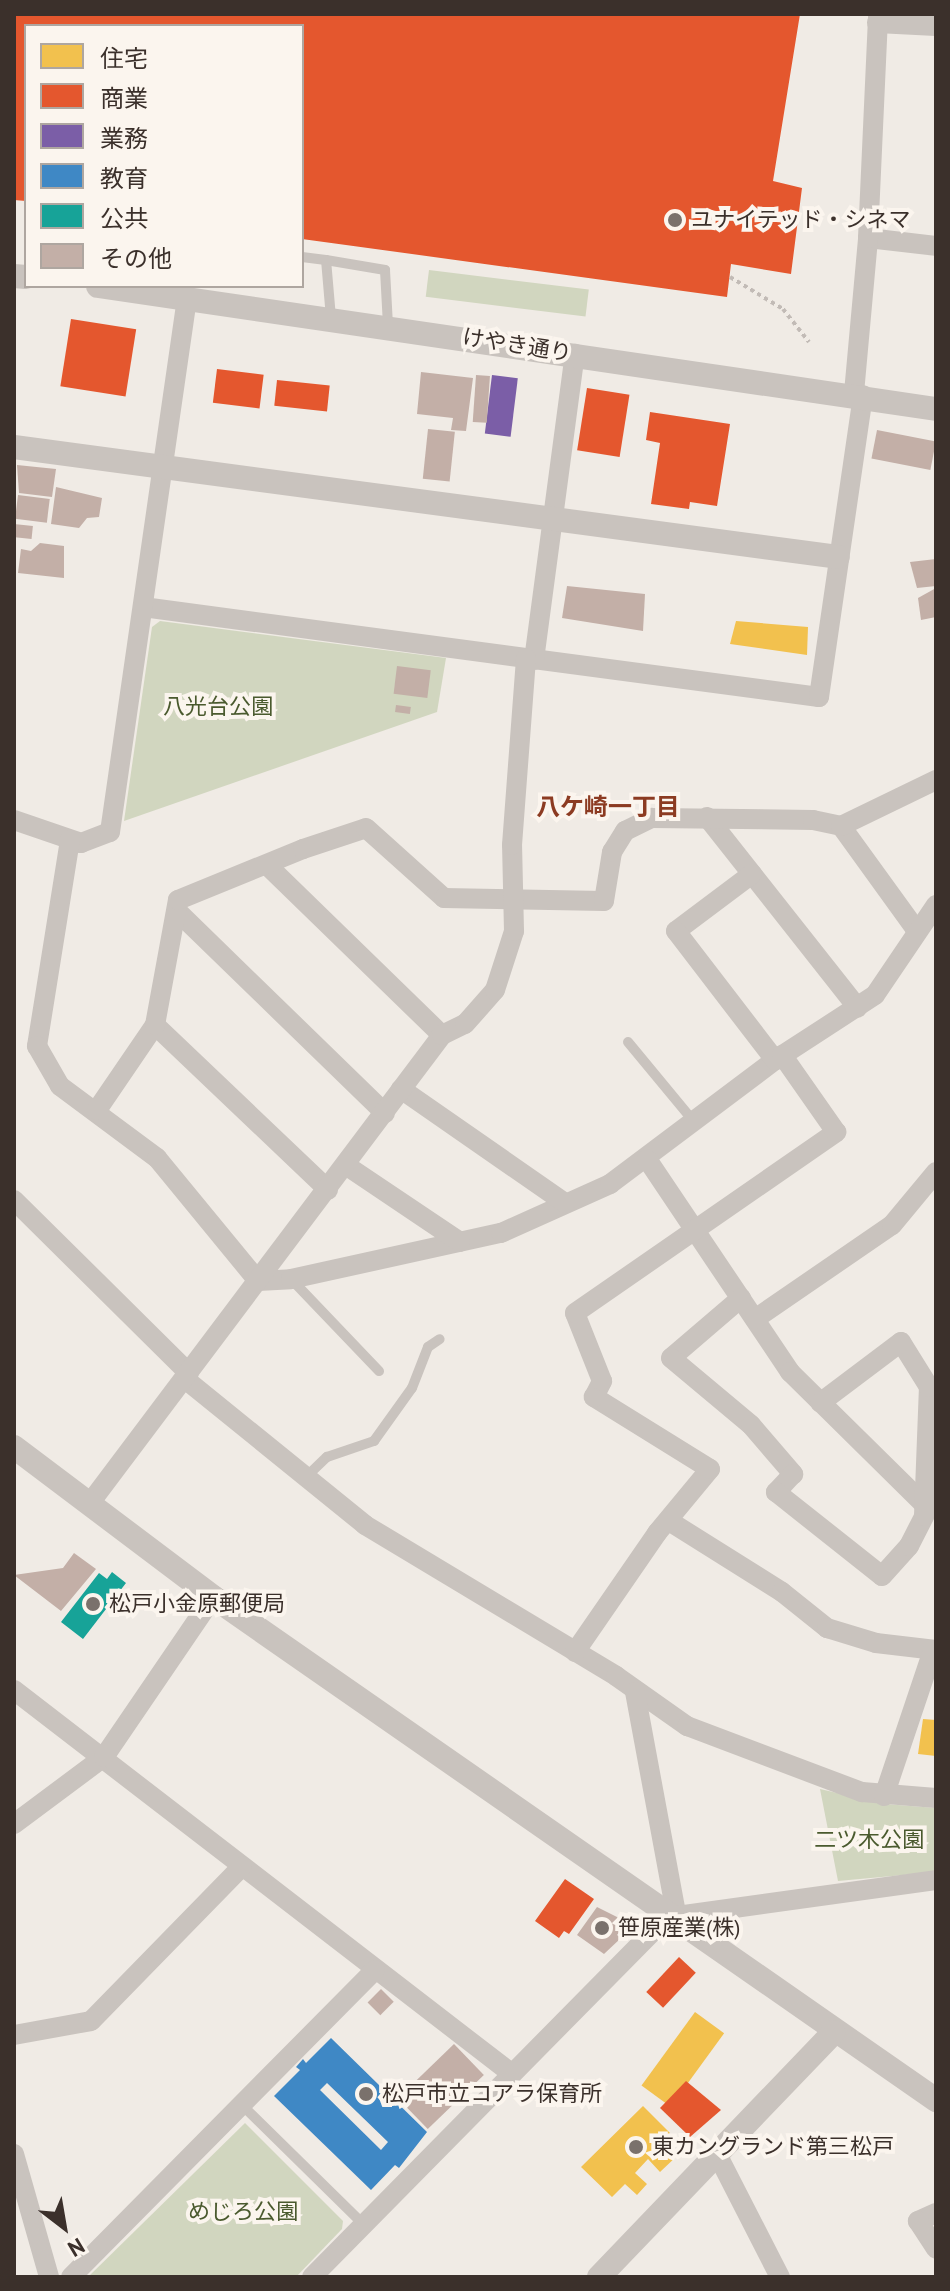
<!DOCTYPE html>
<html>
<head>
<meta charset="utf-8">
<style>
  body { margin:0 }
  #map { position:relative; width:950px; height:2291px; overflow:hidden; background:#f0ebe5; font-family:"PT Sans","Noto Sans JP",sans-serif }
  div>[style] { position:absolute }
  .green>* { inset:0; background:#d1d6bf; transform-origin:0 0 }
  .homes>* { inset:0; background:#f2c14e; transform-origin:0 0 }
  .shops>* { inset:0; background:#e4572e; transform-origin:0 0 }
  .offices>* { inset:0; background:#7b5ea7; transform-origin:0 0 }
  .schools>* { inset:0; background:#3f88c5 }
  .public>* { inset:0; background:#17a398 }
  .building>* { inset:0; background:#c3afa7; transform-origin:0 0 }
  .path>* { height:4px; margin-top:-2px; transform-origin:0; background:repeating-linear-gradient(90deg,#c2bbb6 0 4px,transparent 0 8px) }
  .service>* { height:10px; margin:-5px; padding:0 5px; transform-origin:5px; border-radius:5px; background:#c9c3be }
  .minor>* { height:20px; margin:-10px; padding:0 10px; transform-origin:10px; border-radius:10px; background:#c9c3be }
  .tertiary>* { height:24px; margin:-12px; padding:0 12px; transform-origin:12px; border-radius:12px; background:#c9c3be }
  .dots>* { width:22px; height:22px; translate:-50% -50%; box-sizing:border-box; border:4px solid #fbf5ee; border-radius:50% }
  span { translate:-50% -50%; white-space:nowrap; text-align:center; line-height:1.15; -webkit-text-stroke:8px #fbf5ee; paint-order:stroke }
  .poi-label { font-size:22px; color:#3b302b }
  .left { translate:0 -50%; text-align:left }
  .street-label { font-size:22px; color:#3b302b }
  .park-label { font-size:22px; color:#4a5a2e }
  .neighbourhood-label { font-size:24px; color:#8c3b22; font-weight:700 }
  .frame { position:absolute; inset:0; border:16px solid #3b302b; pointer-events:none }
  .legend { position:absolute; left:24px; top:24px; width:280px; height:264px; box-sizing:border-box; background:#fbf5ee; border:2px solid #aea6a0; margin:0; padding:10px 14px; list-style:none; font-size:24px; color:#3b302b }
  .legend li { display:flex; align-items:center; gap:16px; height:40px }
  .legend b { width:40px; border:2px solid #aea6a0 }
  .north { position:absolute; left:24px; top:2187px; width:80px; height:80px; -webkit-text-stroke:6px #fbf5ee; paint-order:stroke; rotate:149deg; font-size:22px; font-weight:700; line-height:32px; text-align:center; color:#3b302b }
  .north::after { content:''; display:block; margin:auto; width:28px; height:36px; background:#3b302b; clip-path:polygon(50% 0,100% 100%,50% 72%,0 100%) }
</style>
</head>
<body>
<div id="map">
  <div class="green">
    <i style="left:429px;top:270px;width:161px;height:27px;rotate:7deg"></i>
    <i style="clip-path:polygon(160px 621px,446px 658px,437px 712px,124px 821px,152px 627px)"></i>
    <i style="clip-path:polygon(820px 1789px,885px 1804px,936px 1808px,936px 1872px,838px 1881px)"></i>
    <i style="clip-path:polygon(245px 2123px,343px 2221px,342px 2229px,296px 2277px,88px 2277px)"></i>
  </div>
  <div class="homes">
    <i style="clip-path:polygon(736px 621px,808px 627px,807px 655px,730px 644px)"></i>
    <i style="clip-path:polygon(923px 1719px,936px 1720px,936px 1756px,918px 1754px)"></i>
    <i style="left:695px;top:2012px;width:36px;height:91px;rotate:36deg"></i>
    <i style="clip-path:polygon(643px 2106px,670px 2133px,663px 2140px,678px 2155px,660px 2172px,648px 2159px,635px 2173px,647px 2184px,637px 2195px,625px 2184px,612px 2197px,581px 2167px)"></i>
  </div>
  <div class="shops">
    <i style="clip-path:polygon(14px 14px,800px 14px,773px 181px,802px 188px,791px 274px,731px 264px,727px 297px,302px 239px,302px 26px,26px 26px,26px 201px,14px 200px)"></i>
    <i style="left:71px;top:319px;width:66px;height:68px;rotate:9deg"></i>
    <i style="left:217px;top:369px;width:47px;height:34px;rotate:7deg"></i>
    <i style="left:277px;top:380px;width:53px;height:26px;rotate:6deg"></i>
    <i style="left:587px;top:388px;width:43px;height:63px;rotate:9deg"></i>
    <i style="clip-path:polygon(650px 412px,730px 424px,717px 506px,690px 502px,689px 509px,651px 504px,660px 443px,646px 440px)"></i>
    <i style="clip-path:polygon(565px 1879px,594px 1899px,569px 1934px,564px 1931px,559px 1938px,535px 1921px)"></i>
    <i style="left:679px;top:1957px;width:23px;height:48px;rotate:43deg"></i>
    <i style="clip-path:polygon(686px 2081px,721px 2110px,690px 2137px,660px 2108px)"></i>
  </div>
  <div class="offices">
    <i style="left:492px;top:375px;width:26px;height:59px;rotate:7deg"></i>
  </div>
  <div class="schools">
    <i style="clip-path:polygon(evenodd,331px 2038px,427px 2132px,399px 2168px,395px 2165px,371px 2190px,274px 2096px,300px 2070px,296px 2067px,303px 2059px,306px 2063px,331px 2038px,327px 2083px,388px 2142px,381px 2150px,320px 2090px,327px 2083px)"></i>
  </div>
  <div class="public">
    <i style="clip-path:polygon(112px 1572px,126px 1583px,83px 1639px,61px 1622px,99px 1573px,107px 1579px)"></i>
  </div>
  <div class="building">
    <i style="clip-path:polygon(421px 372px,473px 378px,466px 431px,451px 430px,453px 418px,417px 414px)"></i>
    <i style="left:476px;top:375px;width:14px;height:47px;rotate:4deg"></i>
    <i style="left:428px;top:429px;width:27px;height:50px;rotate:6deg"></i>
    <i style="left:877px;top:430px;width:60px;height:29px;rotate:11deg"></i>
    <i style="clip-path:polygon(17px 465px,56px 469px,52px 497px,19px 493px)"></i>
    <i style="clip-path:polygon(56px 487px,102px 498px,99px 517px,87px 518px,79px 528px,51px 524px)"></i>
    <i style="left:18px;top:495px;width:32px;height:24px;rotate:7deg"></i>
    <i style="left:14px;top:524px;width:19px;height:13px;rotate:6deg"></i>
    <i style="clip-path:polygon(40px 543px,64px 546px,64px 578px,18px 573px,21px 549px,31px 551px)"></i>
    <i style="clip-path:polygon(936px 559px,936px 586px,917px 588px,910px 562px)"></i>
    <i style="clip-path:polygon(567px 586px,645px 594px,643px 631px,562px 618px)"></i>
    <i style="clip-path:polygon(936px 588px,936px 617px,921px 620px,918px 598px)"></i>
    <i style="left:397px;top:666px;width:34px;height:28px;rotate:7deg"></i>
    <i style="left:396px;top:705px;width:15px;height:7px;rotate:8deg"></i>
    <i style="clip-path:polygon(74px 1553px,96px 1569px,61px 1611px,14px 1575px,63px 1568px)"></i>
    <i style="clip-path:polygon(597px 1907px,627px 1922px,617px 1935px,621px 1938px,604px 1954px,577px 1935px)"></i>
    <i style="left:381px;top:1989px;width:18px;height:19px;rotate:45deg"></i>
    <i style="left:454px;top:2044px;width:43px;height:78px;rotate:46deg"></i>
    <i style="clip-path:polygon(680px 2136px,687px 2143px,682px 2148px,674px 2141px)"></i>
  </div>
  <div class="path">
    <i style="left:730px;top:277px;width:62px;rotate:31.1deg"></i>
    <i style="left:783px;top:309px;width:42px;rotate:51.8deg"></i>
  </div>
  <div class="service">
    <i style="left:302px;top:257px;width:24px;rotate:7deg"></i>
    <i style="left:331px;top:318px;width:58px;rotate:-94.9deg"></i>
    <i style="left:326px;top:260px;width:60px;rotate:9.6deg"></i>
    <i style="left:385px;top:270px;width:55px;rotate:86.9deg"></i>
    <i style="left:628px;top:1042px;width:105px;rotate:50.4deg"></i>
    <i style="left:292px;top:1280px;width:126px;rotate:46.3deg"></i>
    <i style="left:306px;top:1477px;width:29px;rotate:-44deg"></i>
    <i style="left:327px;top:1457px;width:50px;rotate:-18.8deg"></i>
    <i style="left:374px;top:1441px;width:65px;rotate:-54.4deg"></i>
    <i style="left:412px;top:1388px;width:44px;rotate:-68.7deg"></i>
    <i style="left:428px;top:1347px;width:14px;rotate:-34deg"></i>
    <i style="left:242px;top:2105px;width:170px;rotate:44.5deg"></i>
  </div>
  <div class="minor">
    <i style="left:877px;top:23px;width:59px;rotate:2.9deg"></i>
    <i style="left:868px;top:238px;width:68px;rotate:6.7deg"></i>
    <i style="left:854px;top:393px;width:156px;rotate:-84.8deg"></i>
    <i style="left:868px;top:238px;width:224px;rotate:-87.4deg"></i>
    <i style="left:143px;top:607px;width:682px;rotate:7.58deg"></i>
    <i style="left:819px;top:697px;width:305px;rotate:-81.7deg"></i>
    <i style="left:534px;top:660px;width:309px;rotate:-82.4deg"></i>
    <i style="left:707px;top:817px;width:243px;rotate:51.7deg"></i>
    <i style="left:14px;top:820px;width:71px;rotate:18.9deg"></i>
    <i style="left:81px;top:843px;width:31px;rotate:-21deg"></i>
    <i style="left:110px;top:832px;width:540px;rotate:-81.79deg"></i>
    <i style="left:841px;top:826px;width:130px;rotate:54.1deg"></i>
    <i style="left:70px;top:840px;width:209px;rotate:99.1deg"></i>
    <i style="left:37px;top:1046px;width:46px;rotate:60.1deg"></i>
    <i style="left:60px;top:1086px;width:121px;rotate:36.6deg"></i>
    <i style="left:157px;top:1158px;width:159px;rotate:50.6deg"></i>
    <i style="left:258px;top:1281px;width:33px;rotate:-3deg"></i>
    <i style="left:291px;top:1279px;width:215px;rotate:-12.4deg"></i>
    <i style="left:501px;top:1233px;width:120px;rotate:-24.2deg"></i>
    <i style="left:610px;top:1184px;width:206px;rotate:-36.9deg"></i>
    <i style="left:775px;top:1060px;width:119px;rotate:-33deg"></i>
    <i style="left:875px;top:995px;width:109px;rotate:-55.9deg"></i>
    <i style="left:267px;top:865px;width:244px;rotate:44.2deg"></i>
    <i style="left:752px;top:874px;width:95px;rotate:143.1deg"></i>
    <i style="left:676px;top:931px;width:163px;rotate:52.5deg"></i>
    <i style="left:177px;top:911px;width:290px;rotate:44.2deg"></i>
    <i style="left:155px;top:1025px;width:239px;rotate:43.6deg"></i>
    <i style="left:401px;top:1089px;width:200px;rotate:34.8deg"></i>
    <i style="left:97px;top:1110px;width:103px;rotate:-55.7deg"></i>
    <i style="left:155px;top:1025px;width:127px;rotate:-79.6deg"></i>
    <i style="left:178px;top:900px;width:135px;rotate:-22.2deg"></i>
    <i style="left:303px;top:849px;width:66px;rotate:-18.4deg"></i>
    <i style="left:366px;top:828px;width:105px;rotate:41.9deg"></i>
    <i style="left:444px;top:898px;width:160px;rotate:1.1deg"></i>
    <i style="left:604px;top:901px;width:50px;rotate:-80.7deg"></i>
    <i style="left:612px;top:852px;width:25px;rotate:-58deg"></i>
    <i style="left:625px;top:831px;width:30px;rotate:-26deg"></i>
    <i style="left:652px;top:818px;width:161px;rotate:0.7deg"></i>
    <i style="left:813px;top:820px;width:29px;rotate:12deg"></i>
    <i style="left:841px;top:826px;width:106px;rotate:-25.8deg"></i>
    <i style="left:647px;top:1159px;width:257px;rotate:56.1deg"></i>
    <i style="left:790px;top:1372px;width:191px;rotate:44.6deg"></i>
    <i style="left:347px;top:1166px;width:136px;rotate:33.9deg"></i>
    <i style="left:14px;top:1200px;width:246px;rotate:44.7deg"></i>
    <i style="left:741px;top:1298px;width:92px;rotate:139.4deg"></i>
    <i style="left:671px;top:1358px;width:104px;rotate:39.9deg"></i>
    <i style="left:751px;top:1425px;width:65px;rotate:49.4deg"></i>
    <i style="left:793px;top:1474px;width:25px;rotate:133deg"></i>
    <i style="left:776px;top:1492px;width:135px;rotate:38.4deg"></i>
    <i style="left:882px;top:1576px;width:40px;rotate:-48deg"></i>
    <i style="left:909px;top:1546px;width:34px;rotate:-63deg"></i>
    <i style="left:924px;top:1516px;width:129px;rotate:-87.8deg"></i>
    <i style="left:929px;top:1387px;width:53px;rotate:-121.9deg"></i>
    <i style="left:901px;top:1342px;width:101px;rotate:143deg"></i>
    <i style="left:755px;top:1319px;width:166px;rotate:-34.5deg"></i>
    <i style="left:892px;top:1225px;width:69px;rotate:-50.3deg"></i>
    <i style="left:185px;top:1379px;width:232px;rotate:39deg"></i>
    <i style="left:365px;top:1525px;width:293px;rotate:31deg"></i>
    <i style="left:616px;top:1676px;width:87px;rotate:35.2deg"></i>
    <i style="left:687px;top:1726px;width:187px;rotate:20.7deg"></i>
    <i style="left:862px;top:1792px;width:74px;rotate:4.6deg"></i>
    <i style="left:90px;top:1503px;width:586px;rotate:-53.05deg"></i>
    <i style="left:442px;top:1035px;width:25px;rotate:-26deg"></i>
    <i style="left:465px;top:1024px;width:45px;rotate:-48.6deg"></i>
    <i style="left:495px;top:990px;width:62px;rotate:-72.1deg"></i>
    <i style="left:514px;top:931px;width:86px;rotate:-91.3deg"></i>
    <i style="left:512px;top:845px;width:187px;rotate:-85.7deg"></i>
    <i style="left:669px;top:1521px;width:133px;rotate:32.1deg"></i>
    <i style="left:782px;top:1592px;width:58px;rotate:38.7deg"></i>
    <i style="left:827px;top:1628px;width:51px;rotate:17deg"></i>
    <i style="left:876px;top:1643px;width:60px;rotate:6.7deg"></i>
    <i style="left:575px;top:1652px;width:145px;rotate:-55.4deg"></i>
    <i style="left:657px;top:1533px;width:83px;rotate:-50.4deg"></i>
    <i style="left:710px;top:1469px;width:137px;rotate:-148.2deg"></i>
    <i style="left:594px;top:1397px;width:18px;rotate:-63deg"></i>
    <i style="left:602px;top:1381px;width:73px;rotate:-111.7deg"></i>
    <i style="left:575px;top:1313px;width:318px;rotate:-34.7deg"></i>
    <i style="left:836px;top:1132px;width:94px;rotate:-125deg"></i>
    <i style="left:14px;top:1690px;width:627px;rotate:37.62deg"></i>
    <i style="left:635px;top:1692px;width:230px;rotate:79.5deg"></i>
    <i style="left:884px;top:1796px;width:154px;rotate:-71.4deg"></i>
    <i style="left:14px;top:1824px;width:112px;rotate:-36.7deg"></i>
    <i style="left:104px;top:1757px;width:194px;rotate:-55.7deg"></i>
    <i style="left:677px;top:1916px;width:261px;rotate:-7.9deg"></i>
    <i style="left:14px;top:2035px;width:78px;rotate:-10.3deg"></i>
    <i style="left:91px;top:2021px;width:216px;rotate:-45.7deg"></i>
    <i style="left:14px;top:2154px;width:128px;rotate:74.1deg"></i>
    <i style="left:718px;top:2156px;width:136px;rotate:62.9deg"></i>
    <i style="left:936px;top:2213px;width:20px;rotate:156deg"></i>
    <i style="left:918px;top:2221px;width:33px;rotate:57deg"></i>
    <i style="left:71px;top:2277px;width:432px;rotate:-45.3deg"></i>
    <i style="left:312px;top:2277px;width:511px;rotate:-45.4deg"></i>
  </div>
  <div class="tertiary">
    <i style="left:14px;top:276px;width:12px;rotate:5deg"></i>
    <i style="left:98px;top:286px;width:847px;rotate:8.35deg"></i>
    <i style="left:14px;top:447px;width:831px;rotate:7.6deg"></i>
    <i style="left:14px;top:1447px;width:249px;rotate:37deg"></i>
    <i style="left:213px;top:1597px;width:881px;rotate:34.83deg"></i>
    <i style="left:599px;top:2277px;width:339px;rotate:-46.2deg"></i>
  </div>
  <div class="dots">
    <i style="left:675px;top:220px;background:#7a716c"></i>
    <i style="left:93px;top:1604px;background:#7a716c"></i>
    <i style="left:602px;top:1928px;background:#7a716c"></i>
    <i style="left:366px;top:2094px;background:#7a716c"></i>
    <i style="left:636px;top:2147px;background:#7a716c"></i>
  </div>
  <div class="poi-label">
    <span class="left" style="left:691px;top:220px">ユナイテッド・シネマ</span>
    <span class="left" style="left:109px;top:1604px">松戸小金原郵便局</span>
    <span class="left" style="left:618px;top:1928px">笹原産業(株)</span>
    <span class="left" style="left:382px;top:2094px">松戸市立コアラ保育所</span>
    <span class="left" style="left:652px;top:2147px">東カングランド第三松戸</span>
  </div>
  <div class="street-label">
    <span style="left:517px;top:345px;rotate:9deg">けやき通り</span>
  </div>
  <div class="park-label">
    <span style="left:218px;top:707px">八光台公園</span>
    <span style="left:869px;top:1840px">二ツ木公園</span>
    <span style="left:243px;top:2212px">めじろ公園</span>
  </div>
  <div class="neighbourhood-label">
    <span style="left:608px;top:807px">八ケ崎一丁目</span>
  </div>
  <div class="frame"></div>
  <ul class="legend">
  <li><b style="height:22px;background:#f2c14e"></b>住宅</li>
  <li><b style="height:22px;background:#e4572e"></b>商業</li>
  <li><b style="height:22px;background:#7b5ea7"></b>業務</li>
  <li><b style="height:22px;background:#3f88c5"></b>教育</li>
  <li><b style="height:22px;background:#17a398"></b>公共</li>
  <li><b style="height:22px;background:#c3afa7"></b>その他</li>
  </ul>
  <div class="north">N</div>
</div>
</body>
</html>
